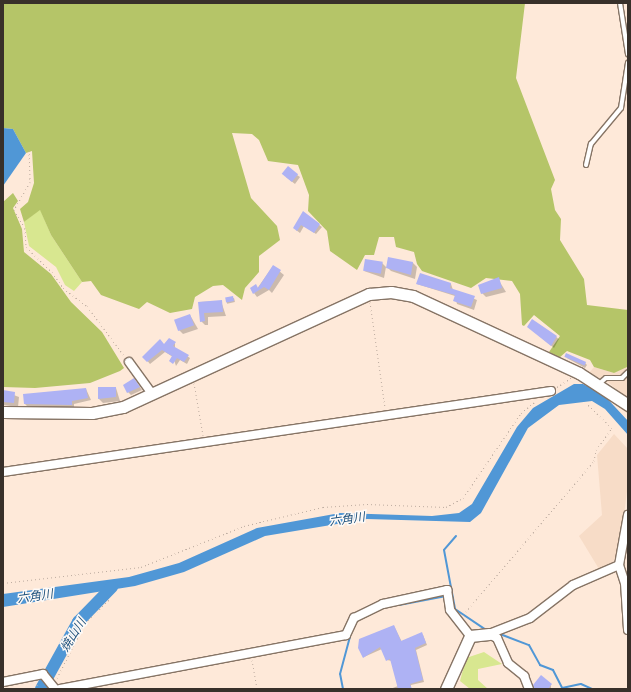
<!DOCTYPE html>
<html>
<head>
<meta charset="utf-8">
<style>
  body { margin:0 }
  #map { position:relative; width:631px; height:692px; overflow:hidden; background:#fee9d9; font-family:Poppins,"Noto Sans JP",sans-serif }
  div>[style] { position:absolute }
  .built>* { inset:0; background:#f7dcc7 }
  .green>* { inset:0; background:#d8e790 }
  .forest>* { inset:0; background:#b5c568 }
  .water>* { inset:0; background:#5097d6 }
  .shadow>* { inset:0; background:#0003; transform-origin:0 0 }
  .stream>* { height:2px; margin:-1px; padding:0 1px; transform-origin:1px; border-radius:1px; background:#5097d6 }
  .river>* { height:12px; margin:-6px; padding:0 6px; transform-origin:6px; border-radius:6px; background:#5097d6 }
  .building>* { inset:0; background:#aeb2f4; transform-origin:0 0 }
  .path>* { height:1px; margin-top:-0.5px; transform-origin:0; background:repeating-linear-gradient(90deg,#bdaca0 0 1px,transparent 0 4px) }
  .roads { filter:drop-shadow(1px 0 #867465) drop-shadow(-1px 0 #867465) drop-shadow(0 1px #867465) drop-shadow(0 -1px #867465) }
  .lane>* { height:4px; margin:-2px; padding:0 2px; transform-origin:2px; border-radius:2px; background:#fff }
  .street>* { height:8px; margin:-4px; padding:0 4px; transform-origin:4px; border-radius:4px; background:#fff }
  .secondary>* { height:11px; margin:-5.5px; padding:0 5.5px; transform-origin:5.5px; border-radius:5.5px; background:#fff }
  span { translate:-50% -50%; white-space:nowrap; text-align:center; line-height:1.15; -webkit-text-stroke:3px #fefaf7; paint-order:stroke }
  .water-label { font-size:12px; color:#21537e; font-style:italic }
  .frame { position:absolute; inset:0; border:4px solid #38302a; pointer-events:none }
</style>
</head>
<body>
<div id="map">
  <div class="built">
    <i style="clip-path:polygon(628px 364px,628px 399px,608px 382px,589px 373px,594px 367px,614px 373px)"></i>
    <i style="clip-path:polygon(614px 434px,628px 449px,628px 484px,619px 553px,612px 563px,599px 569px,579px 536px,602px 515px,597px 455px)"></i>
  </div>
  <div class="green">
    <i style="clip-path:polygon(40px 209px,51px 235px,82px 282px,74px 291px,65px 285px,56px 267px,29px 246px,24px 222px)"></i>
    <i style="clip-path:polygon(484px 652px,502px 664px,478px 669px,478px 680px,488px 689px,470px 689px,460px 681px,466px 658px)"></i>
  </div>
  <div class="forest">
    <i style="clip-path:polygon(3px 3px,525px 3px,516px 78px,555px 180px,551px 189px,555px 210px,561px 219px,560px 240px,584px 279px,587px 305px,628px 310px,627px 367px,614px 373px,594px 367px,590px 360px,567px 351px,559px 358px,549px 352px,560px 336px,534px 315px,524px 326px,522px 325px,520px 294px,512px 281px,486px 278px,471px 288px,422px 271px,417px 264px,414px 252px,396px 247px,394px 237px,379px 237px,374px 255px,365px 255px,357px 270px,330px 251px,327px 231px,308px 211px,309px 195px,298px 165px,268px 161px,259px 140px,252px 134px,232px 133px,251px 198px,277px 226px,280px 240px,259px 256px,259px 272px,245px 288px,242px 300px,223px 285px,213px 286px,195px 297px,192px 309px,170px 313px,147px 302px,139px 309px,101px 295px,91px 281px,82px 282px,51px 235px,40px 210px,24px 222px,20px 209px,28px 202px,34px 183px,32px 151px,26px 153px,13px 129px,3px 128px)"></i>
    <i style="clip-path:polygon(13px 193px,18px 201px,13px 208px,22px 229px,24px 252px,51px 274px,71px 302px,102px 332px,124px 368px,120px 371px,90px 383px,35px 388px,3px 387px,3px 202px)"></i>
  </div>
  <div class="water">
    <i style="clip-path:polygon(3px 128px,13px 129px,26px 153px,3px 186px)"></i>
    <i style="clip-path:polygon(574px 384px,583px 384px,603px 394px,628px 421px,628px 435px,605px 409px,592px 401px,559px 405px,528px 428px,481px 513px,470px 522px,367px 519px,265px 536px,184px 572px,135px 586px,3px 607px,3px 594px,129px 577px,179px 563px,257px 528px,340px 513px,432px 516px,459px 513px,472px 504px,517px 427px,533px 408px)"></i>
  </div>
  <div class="shadow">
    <i style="clip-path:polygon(297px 175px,300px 177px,295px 184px,286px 177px)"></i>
    <i style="clip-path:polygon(303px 213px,322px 227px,316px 234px,304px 226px,300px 233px,296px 230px)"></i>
    <i style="clip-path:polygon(389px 259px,413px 263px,417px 267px,415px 279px,391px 271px,387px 267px)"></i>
    <i style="clip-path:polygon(382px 263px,386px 267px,384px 278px,364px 271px)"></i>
    <i style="clip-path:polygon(273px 266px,284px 275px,272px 293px,269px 290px,257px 297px,254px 293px)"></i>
    <i style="clip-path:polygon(498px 279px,506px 292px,486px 297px,482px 293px)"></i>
    <i style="clip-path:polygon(417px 284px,451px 284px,453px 290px,477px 300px,474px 310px,457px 304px,455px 296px)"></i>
    <i style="left:234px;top:298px;width:4px;height:8px;rotate:76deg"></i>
    <i style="clip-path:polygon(221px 301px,226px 316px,208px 317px,208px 325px,205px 325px,201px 321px,199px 302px)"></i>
    <i style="clip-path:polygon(190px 315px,198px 329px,183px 334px,179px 330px)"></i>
    <i style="clip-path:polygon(532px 320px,559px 339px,554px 348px,531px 329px)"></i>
    <i style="clip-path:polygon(175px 343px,175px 348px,190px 358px,187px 364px,180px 360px,176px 366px,173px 357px,165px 352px,150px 364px,144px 357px)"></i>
    <i style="clip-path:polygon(565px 357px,585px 363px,587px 365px,585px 368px)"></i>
    <i style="clip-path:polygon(136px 382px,142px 390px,131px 395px,128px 392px)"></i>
    <i style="clip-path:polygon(99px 388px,116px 388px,120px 401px,103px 403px,99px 399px)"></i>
    <i style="clip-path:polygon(86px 389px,91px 400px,74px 404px,74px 407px,28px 407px,25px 404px)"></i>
    <i style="clip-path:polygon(3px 391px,19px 397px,18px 407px,3px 405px)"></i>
    <i style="clip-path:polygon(394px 626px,402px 642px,423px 635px,427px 645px,416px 650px,424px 682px,411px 685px,411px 689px,390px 689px,398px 686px,392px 661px,387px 660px,382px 649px,364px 657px)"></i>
    <i style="clip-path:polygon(551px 685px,551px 689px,538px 689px)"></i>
  </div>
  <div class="stream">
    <i style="left:456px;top:536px;width:18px;rotate:131deg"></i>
    <i style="left:444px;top:550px;width:60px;rotate:79.4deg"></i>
    <i style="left:455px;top:609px;width:36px;rotate:34deg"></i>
    <i style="left:399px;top:605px;width:48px;rotate:-10.8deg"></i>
    <i style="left:500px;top:634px;width:31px;rotate:21deg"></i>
    <i style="left:529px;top:645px;width:23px;rotate:61deg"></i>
    <i style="left:540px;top:665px;width:14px;rotate:21deg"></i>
    <i style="left:553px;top:670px;width:20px;rotate:63deg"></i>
    <i style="left:562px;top:688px;width:19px;rotate:-12deg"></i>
    <i style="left:581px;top:684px;width:12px;rotate:24deg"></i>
    <i style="left:343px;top:689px;width:15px;rotate:-101deg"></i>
    <i style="left:340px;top:674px;width:39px;rotate:-75deg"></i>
  </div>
  <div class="river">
    <i style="left:41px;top:689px;width:77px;rotate:-61.1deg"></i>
    <i style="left:78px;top:622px;width:49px;rotate:-45.8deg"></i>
  </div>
  <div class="building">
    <i style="left:288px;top:166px;width:13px;height:10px;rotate:39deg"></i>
    <i style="clip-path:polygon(303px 211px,320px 224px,314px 233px,301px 225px,297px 231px,293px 228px)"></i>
    <i style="clip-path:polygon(388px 257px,413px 262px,411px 275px,386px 268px)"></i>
    <i style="left:365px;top:259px;width:18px;height:12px;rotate:9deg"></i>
    <i style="clip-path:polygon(273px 265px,281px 270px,269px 290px,264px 287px,253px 294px,250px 288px,256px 284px,258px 288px)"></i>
    <i style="clip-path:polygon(420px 273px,451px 283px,450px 288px,475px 296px,471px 307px,453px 301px,455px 295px,416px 284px)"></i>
    <i style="clip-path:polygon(499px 277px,502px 288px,481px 294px,478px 285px)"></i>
    <i style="left:233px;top:296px;width:5px;height:8px;rotate:79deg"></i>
    <i style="clip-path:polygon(222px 300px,223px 312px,204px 313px,205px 321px,200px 322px,198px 302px)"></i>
    <i style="left:190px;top:314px;width:12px;height:17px;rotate:70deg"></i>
    <i style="clip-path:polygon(532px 319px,557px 336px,551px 346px,527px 327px)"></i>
    <i style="clip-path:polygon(169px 338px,176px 342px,173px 346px,189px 355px,184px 362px,177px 358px,173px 364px,169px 361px,172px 356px,162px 350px,147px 362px,142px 357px,160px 339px,164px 344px)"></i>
    <i style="left:566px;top:353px;width:22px;height:4px;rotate:24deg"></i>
    <i style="clip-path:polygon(134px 378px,140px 387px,127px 393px,123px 385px)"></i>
    <i style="clip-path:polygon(98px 387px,116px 387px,116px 397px,98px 399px)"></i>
    <i style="clip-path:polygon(86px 388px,88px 398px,72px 401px,72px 405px,24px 404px,23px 394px)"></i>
    <i style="clip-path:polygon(3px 390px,15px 392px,14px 403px,3px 402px)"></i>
    <i style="clip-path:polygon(394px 625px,401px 641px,422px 632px,426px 643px,415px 648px,423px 680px,410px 684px,412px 689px,398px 689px,390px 659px,386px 661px,380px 647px,363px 658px,358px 648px,359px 639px)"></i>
    <i style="clip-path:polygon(541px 675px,552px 684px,548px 689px,534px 689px,533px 685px)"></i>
  </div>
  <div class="path">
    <i style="left:29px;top:150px;width:32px;rotate:88deg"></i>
    <i style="left:30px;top:182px;width:32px;rotate:120deg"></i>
    <i style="left:14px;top:210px;width:21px;rotate:59deg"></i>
    <i style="left:25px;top:228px;width:19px;rotate:87deg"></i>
    <i style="left:26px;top:247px;width:36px;rotate:44deg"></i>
    <i style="left:52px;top:272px;width:19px;rotate:55deg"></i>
    <i style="left:63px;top:288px;width:30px;rotate:37deg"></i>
    <i style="left:87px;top:306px;width:64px;rotate:53.3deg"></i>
    <i style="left:370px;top:302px;width:107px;rotate:81.9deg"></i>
    <i style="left:194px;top:383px;width:53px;rotate:80.2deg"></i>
    <i style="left:557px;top:387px;width:17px;rotate:-33deg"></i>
    <i style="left:3px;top:583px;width:139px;rotate:-6.6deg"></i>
    <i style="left:141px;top:567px;width:111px;rotate:-21.7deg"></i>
    <i style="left:244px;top:526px;width:81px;rotate:-13.5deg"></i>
    <i style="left:323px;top:507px;width:44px;rotate:-3.9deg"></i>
    <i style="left:367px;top:504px;width:79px;rotate:2.2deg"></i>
    <i style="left:446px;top:507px;width:19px;rotate:-28deg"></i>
    <i style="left:463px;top:498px;width:103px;rotate:-55.7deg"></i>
    <i style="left:521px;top:413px;width:19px;rotate:-39deg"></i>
    <i style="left:463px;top:615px;width:202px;rotate:-49.6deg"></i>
    <i style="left:594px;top:461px;width:11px;rotate:-80deg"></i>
    <i style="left:596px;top:450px;width:27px;rotate:-54deg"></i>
    <i style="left:612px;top:428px;width:35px;rotate:-136deg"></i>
    <i style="left:252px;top:660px;width:29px;rotate:80deg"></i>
    <i style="left:57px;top:678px;width:62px;rotate:-63deg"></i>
    <i style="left:85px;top:623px;width:35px;rotate:-44deg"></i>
    <i style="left:35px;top:689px;width:7px;rotate:-63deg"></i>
  </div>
  <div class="roads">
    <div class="lane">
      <i style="left:620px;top:3px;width:52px;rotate:81.1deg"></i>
      <i style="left:586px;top:165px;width:22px;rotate:-77deg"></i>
      <i style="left:591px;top:144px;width:47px;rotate:-50.2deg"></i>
      <i style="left:621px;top:108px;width:46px;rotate:-81.2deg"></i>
      <i style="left:599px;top:384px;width:9px;rotate:-41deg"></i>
      <i style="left:606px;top:378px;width:16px"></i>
      <i style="left:622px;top:378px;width:8px;rotate:-45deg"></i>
    </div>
    <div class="street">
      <i style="left:129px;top:362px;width:39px;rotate:54deg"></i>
      <i style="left:3px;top:472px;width:554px;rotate:-8.41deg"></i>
      <i style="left:619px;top:565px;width:19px;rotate:72deg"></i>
      <i style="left:625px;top:583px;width:47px;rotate:86.3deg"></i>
      <i style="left:489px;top:634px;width:44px;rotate:-21.3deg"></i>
      <i style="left:530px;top:618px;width:54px;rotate:-37.5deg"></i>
      <i style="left:573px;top:585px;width:50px;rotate:-23.5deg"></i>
      <i style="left:619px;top:565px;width:51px;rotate:-79.8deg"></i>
      <i style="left:489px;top:634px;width:9px;rotate:27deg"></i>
      <i style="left:497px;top:638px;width:27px;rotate:66deg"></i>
      <i style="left:508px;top:663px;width:21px;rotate:39deg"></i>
      <i style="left:524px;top:676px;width:14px;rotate:69deg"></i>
      <i style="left:3px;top:682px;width:41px;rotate:-11.3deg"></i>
      <i style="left:43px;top:674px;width:19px;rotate:51deg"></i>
      <i style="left:60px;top:689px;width:291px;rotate:-10.7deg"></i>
      <i style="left:346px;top:635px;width:19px;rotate:-65deg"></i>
      <i style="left:354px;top:618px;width:32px;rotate:-26deg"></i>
      <i style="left:383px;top:604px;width:66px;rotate:-12.3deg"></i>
      <i style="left:447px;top:590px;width:20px;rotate:81deg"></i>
      <i style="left:450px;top:610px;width:33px;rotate:52deg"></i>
    </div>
    <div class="secondary">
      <i style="left:3px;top:412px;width:89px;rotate:0.6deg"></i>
      <i style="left:92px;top:413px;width:32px;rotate:-11deg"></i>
      <i style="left:123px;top:407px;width:271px;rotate:-24.7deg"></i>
      <i style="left:369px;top:294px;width:22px;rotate:-5deg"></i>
      <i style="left:391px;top:292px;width:22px;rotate:10deg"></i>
      <i style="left:413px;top:296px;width:183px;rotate:24.9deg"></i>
      <i style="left:579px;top:373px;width:59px;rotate:33.1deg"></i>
      <i style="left:446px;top:689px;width:58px;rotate:-65.6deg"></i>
      <i style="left:470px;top:636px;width:19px;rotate:-6deg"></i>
    </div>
  </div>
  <div class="water-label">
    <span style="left:347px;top:519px;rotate:-8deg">六角川</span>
    <span style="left:35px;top:596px;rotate:-8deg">六角川</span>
    <span style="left:73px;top:635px;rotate:-58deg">焼山川</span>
  </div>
  <div class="frame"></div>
</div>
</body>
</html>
